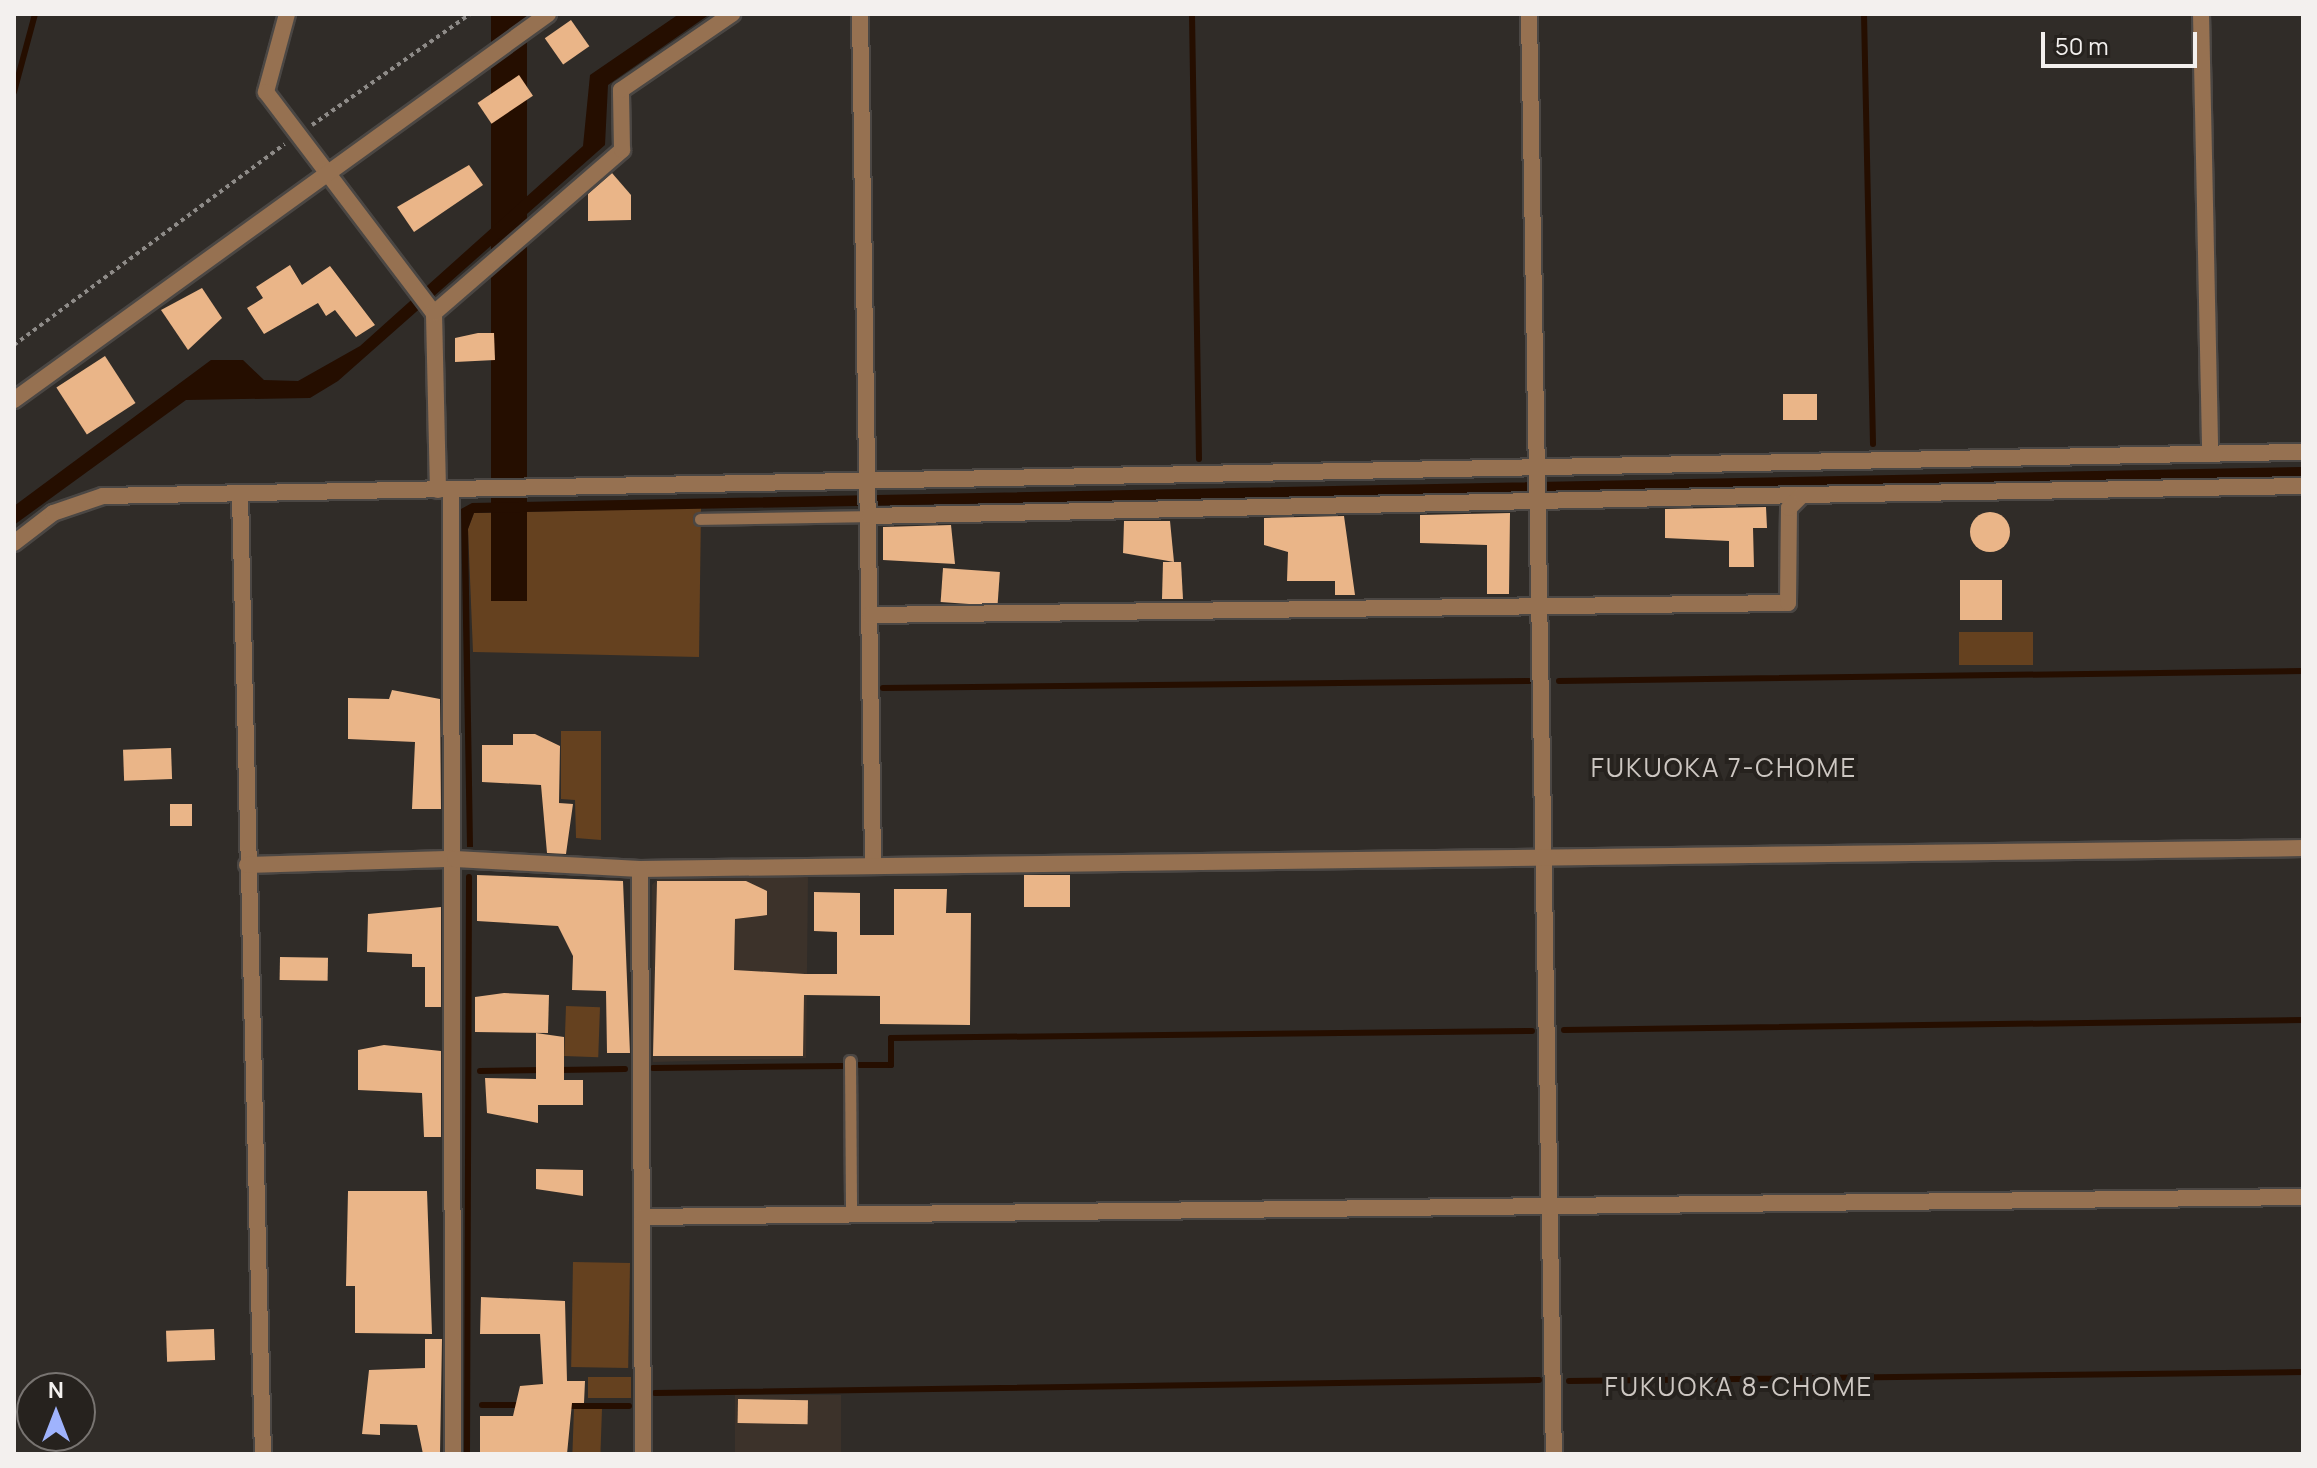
<!DOCTYPE html>
<html>
<head>
<meta charset="utf-8">
<style>
  body { margin:0 }
  #map { position:relative; width:2317px; height:1468px; overflow:hidden; background:#302c28; font-family:Manrope,sans-serif }
  div>[style] { position:absolute }
  .built>* { inset:0; background:#3c322a; transform-origin:0 0 }
  .green>* { inset:0; background:#65411f; transform-origin:0 0 }
  .water>* { inset:0; background:#250e00; transform-origin:0 0 }
  .stream>* { height:6px; margin:-3px; padding:0 3px; transform-origin:3px; border-radius:3px; background:#250e00 }
  .building>* { inset:0; background:#eab588; transform-origin:0 0 }
  .round { border-radius:50% }
  .path>* { height:4px; margin-top:-2px; transform-origin:0; background:repeating-linear-gradient(90deg,#8e8b88 0 4px,transparent 0 8px) }
  .roads { filter:drop-shadow(2px 0 #4b4744) drop-shadow(-2px 0 #4b4744) drop-shadow(0 2px #4b4744) drop-shadow(0 -2px #4b4744) }
  .lane>* { height:11px; margin:-5.5px; padding:0 5.5px; transform-origin:5.5px; border-radius:5.5px; background:#967151 }
  .street>* { height:16px; margin:-8px; padding:0 8px; transform-origin:8px; border-radius:8px; background:#967151 }
  span { translate:-50% -50%; white-space:nowrap; text-align:center; line-height:1.15; -webkit-text-stroke:8px #26221e; paint-order:stroke }
  .neighbourhood-label { font-size:26px; color:#cdc7c2; letter-spacing:2px }
  .frame { position:absolute; inset:0; border:16px solid #f3f0ee; pointer-events:none }
  .north { position:absolute; left:16px; top:1372px; width:80px; height:80px; box-sizing:border-box; background:#26221e; border:2px solid #787471; border-radius:50%; rotate:0deg; font-size:22px; font-weight:700; line-height:32px; text-align:center; color:#f3f0ee }
  .north::after { content:''; display:block; margin:auto; width:28px; height:36px; background:#9fb3fd; clip-path:polygon(50% 0,100% 100%,50% 72%,0 100%) }
  .scale { position:absolute; left:2041px; top:32px; width:156px; height:36px; box-sizing:border-box; border:4px solid #f3f0ee; border-top:0; padding-left:10px; font-size:24px; line-height:28px; white-space:nowrap; color:#f3f0ee; -webkit-text-stroke:6px #26221e; paint-order:stroke }
</style>
</head>
<body>
<div id="map">
  <div class="built">
    <i style="clip-path:polygon(808px 875px,806px 1058px,653px 1062px,652px 885px,659px 877px)"></i>
    <i style="left:841px;top:1395px;width:59px;height:106px;rotate:90deg"></i>
  </div>
  <div class="green">
    <i style="clip-path:polygon(701px 508px,699px 657px,473px 652px,468px 529px,474px 513px)"></i>
    <i style="left:2033px;top:632px;width:33px;height:74px;rotate:90deg"></i>
    <i style="clip-path:polygon(561px 731px,601px 731px,601px 840px,576px 838px,575px 800px,561px 799px)"></i>
    <i style="left:566px;top:1006px;width:34px;height:50px;rotate:2deg"></i>
    <i style="left:573px;top:1262px;width:57px;height:105px;rotate:1deg"></i>
    <i style="left:588px;top:1377px;width:43px;height:21px"></i>
    <i style="left:574px;top:1408px;width:28px;height:46px;rotate:2deg"></i>
  </div>
  <div class="water">
    <i style="left:491px;top:14px;width:36px;height:587px"></i>
    <i style="clip-path:polygon(679px 14px,710px 14px,608px 85px,605px 145px,338px 381px,310px 398px,186px 400px,14px 525px,14px 506px,211px 360px,243px 360px,264px 380px,298px 381px,360px 346px,583px 146px,590px 75px)"></i>
    <i style="clip-path:polygon(2303px 467px,2303px 479px,474px 513px,468px 529px,473px 847px,467px 847px,461px 509px,472px 503px)"></i>
  </div>
  <div class="stream">
    <i style="left:1192px;top:14px;width:445px;rotate:89.1deg"></i>
    <i style="left:1864px;top:14px;width:430px;rotate:88.8deg"></i>
    <i style="left:14px;top:92px;width:81px;rotate:-74.9deg"></i>
    <i style="left:1559px;top:681px;width:744px;rotate:-0.77deg"></i>
    <i style="left:883px;top:688px;width:646px;rotate:-0.62deg"></i>
    <i style="left:1564px;top:1030px;width:739px;rotate:-0.78deg"></i>
    <i style="left:859px;top:1065px;width:32px"></i>
    <i style="left:891px;top:1065px;width:27px;rotate:-90deg"></i>
    <i style="left:891px;top:1038px;width:641px;rotate:-0.63deg"></i>
    <i style="left:653px;top:1068px;width:189px;rotate:-0.6deg"></i>
    <i style="left:559px;top:1070px;width:66px;rotate:-0.9deg"></i>
    <i style="left:480px;top:1071px;width:64px;rotate:-0.9deg"></i>
    <i style="left:1569px;top:1381px;width:734px;rotate:-0.7deg"></i>
    <i style="left:655px;top:1393px;width:884px;rotate:-0.84deg"></i>
    <i style="left:482px;top:1405px;width:41px"></i>
    <i style="left:566px;top:1406px;width:63px"></i>
    <i style="left:467px;top:1454px;width:577px;rotate:-89.8deg"></i>
  </div>
  <div class="building">
    <i style="left:571px;top:20px;width:32px;height:32px;rotate:55deg"></i>
    <i style="left:519px;top:75px;width:25px;height:50px;rotate:56deg"></i>
    <i style="clip-path:polygon(469px 165px,483px 185px,414px 232px,397px 207px)"></i>
    <i style="clip-path:polygon(612px 173px,631px 195px,631px 220px,588px 221px,588px 194px)"></i>
    <i style="clip-path:polygon(290px 265px,302px 285px,330px 266px,375px 325px,356px 337px,335px 310px,326px 316px,318px 303px,264px 334px,247px 308px,263px 298px,256px 287px)"></i>
    <i style="clip-path:polygon(202px 288px,222px 318px,188px 350px,161px 310px)"></i>
    <i style="clip-path:polygon(478px 333px,494px 333px,495px 360px,455px 362px,455px 338px)"></i>
    <i style="left:105px;top:356px;width:56px;height:58px;rotate:57deg"></i>
    <i style="left:1783px;top:394px;width:34px;height:26px"></i>
    <i style="clip-path:polygon(1766px 507px,1767px 528px,1753px 528px,1754px 567px,1729px 567px,1729px 541px,1665px 538px,1665px 509px)"></i>
    <i class="round" style="left:1970px;top:512px;width:40px;height:40px"></i>
    <i style="clip-path:polygon(1510px 513px,1509px 594px,1487px 594px,1487px 545px,1420px 543px,1420px 515px)"></i>
    <i style="clip-path:polygon(1344px 516px,1355px 595px,1335px 595px,1335px 581px,1287px 581px,1288px 552px,1264px 545px,1264px 518px)"></i>
    <i style="clip-path:polygon(1124px 521px,1170px 521px,1174px 562px,1123px 553px)"></i>
    <i style="clip-path:polygon(951px 525px,955px 564px,883px 560px,883px 527px)"></i>
    <i style="clip-path:polygon(1163px 562px,1181px 562px,1183px 599px,1162px 599px)"></i>
    <i style="left:943px;top:568px;width:57px;height:34px;rotate:4deg"></i>
    <i style="left:2002px;top:580px;width:40px;height:42px;rotate:90deg"></i>
    <i style="clip-path:polygon(392px 690px,440px 699px,441px 809px,412px 809px,415px 742px,348px 739px,348px 698px,389px 699px)"></i>
    <i style="clip-path:polygon(513px 734px,535px 734px,560px 746px,559px 803px,573px 804px,566px 854px,547px 853px,541px 785px,482px 782px,482px 745px,513px 745px)"></i>
    <i style="left:171px;top:748px;width:31px;height:48px;rotate:88deg"></i>
    <i style="left:170px;top:804px;width:22px;height:22px"></i>
    <i style="clip-path:polygon(477px 875px,623px 881px,630px 1053px,607px 1053px,606px 991px,572px 990px,573px 956px,558px 926px,477px 921px)"></i>
    <i style="left:1024px;top:875px;width:46px;height:32px"></i>
    <i style="clip-path:polygon(657px 881px,746px 881px,767px 891px,767px 915px,735px 919px,734px 970px,805px 974px,837px 974px,837px 932px,814px 931px,814px 892px,860px 893px,860px 935px,894px 935px,894px 889px,947px 889px,946px 913px,971px 913px,970px 1025px,880px 1024px,880px 996px,804px 995px,803px 1056px,653px 1056px)"></i>
    <i style="clip-path:polygon(441px 907px,441px 1007px,425px 1007px,425px 967px,412px 967px,412px 954px,367px 952px,368px 914px)"></i>
    <i style="left:280px;top:957px;width:48px;height:23px;rotate:1deg"></i>
    <i style="clip-path:polygon(504px 993px,549px 995px,548px 1033px,475px 1032px,475px 997px)"></i>
    <i style="clip-path:polygon(536px 1033px,564px 1037px,564px 1080px,583px 1080px,583px 1105px,538px 1105px,538px 1123px,487px 1113px,485px 1078px,536px 1079px)"></i>
    <i style="clip-path:polygon(384px 1045px,441px 1051px,441px 1137px,424px 1137px,422px 1093px,358px 1090px,358px 1050px)"></i>
    <i style="clip-path:polygon(536px 1169px,583px 1170px,583px 1196px,536px 1189px)"></i>
    <i style="clip-path:polygon(348px 1191px,427px 1191px,432px 1334px,355px 1333px,355px 1286px,346px 1286px)"></i>
    <i style="clip-path:polygon(481px 1297px,565px 1301px,567px 1381px,585px 1381px,584px 1403px,572px 1403px,567px 1454px,480px 1454px,480px 1416px,513px 1416px,520px 1386px,543px 1384px,540px 1334px,480px 1334px)"></i>
    <i style="left:214px;top:1329px;width:31px;height:48px;rotate:88deg"></i>
    <i style="clip-path:polygon(425px 1339px,442px 1339px,440px 1454px,423px 1454px,417px 1425px,380px 1424px,380px 1435px,362px 1434px,369px 1370px,425px 1368px)"></i>
    <i style="left:738px;top:1399px;width:70px;height:24px;rotate:1deg"></i>
  </div>
  <div class="path">
    <i style="left:312px;top:125px;width:193px;rotate:-35.1deg"></i>
    <i style="left:14px;top:345px;width:337px;rotate:-36.6deg"></i>
  </div>
  <div class="roads">
    <div class="lane">
      <i style="left:700px;top:519px;width:170px;rotate:-1deg"></i>
      <i style="left:850px;top:1061px;width:153px;rotate:89.6deg"></i>
    </div>
    <div class="street">
      <i style="left:287px;top:14px;width:81px;rotate:105.1deg"></i>
      <i style="left:266px;top:92px;width:278px;rotate:52.8deg"></i>
      <i style="left:860px;top:14px;width:849px;rotate:89.12deg"></i>
      <i style="left:1529px;top:14px;width:1440px;rotate:89.01deg"></i>
      <i style="left:2201px;top:14px;width:440px;rotate:88.8deg"></i>
      <i style="left:14px;top:400px;width:659px;rotate:-35.86deg"></i>
      <i style="left:438px;top:490px;width:177px;rotate:-91.3deg"></i>
      <i style="left:434px;top:313px;width:249px;rotate:-40.9deg"></i>
      <i style="left:622px;top:150px;width:60px;rotate:-91deg"></i>
      <i style="left:621px;top:90px;width:135px;rotate:-34.4deg"></i>
      <i style="left:451px;top:490px;width:964px;rotate:89.88deg"></i>
      <i style="left:240px;top:495px;width:959px;rotate:88.63deg"></i>
      <i style="left:870px;top:516px;width:932px;rotate:-1.29deg"></i>
      <i style="left:14px;top:543px;width:49px;rotate:-37.6deg"></i>
      <i style="left:53px;top:513px;width:53px;rotate:-18.8deg"></i>
      <i style="left:103px;top:496px;width:2200px;rotate:-1.15deg"></i>
      <i style="left:870px;top:615px;width:918px;rotate:-0.75deg"></i>
      <i style="left:1788px;top:603px;width:95px;rotate:-89.4deg"></i>
      <i style="left:1789px;top:508px;width:18px;rotate:-45deg"></i>
      <i style="left:1802px;top:495px;width:501px;rotate:-1.03deg"></i>
      <i style="left:247px;top:865px;width:208px;rotate:-1.7deg"></i>
      <i style="left:455px;top:859px;width:185px;rotate:3.1deg"></i>
      <i style="left:640px;top:869px;width:1663px;rotate:-0.72deg"></i>
      <i style="left:640px;top:869px;width:585px;rotate:89.71deg"></i>
      <i style="left:642px;top:1217px;width:1661px;rotate:-0.69deg"></i>
    </div>
  </div>
  <div class="neighbourhood-label">
    <span style="left:1724px;top:768px">FUKUOKA 7-CHOME</span>
    <span style="left:1739px;top:1387px">FUKUOKA 8-CHOME</span>
  </div>
  <div class="frame"></div>
  <div class="north">N</div>
  <div class="scale">50 m</div>
</div>
</body>
</html>
